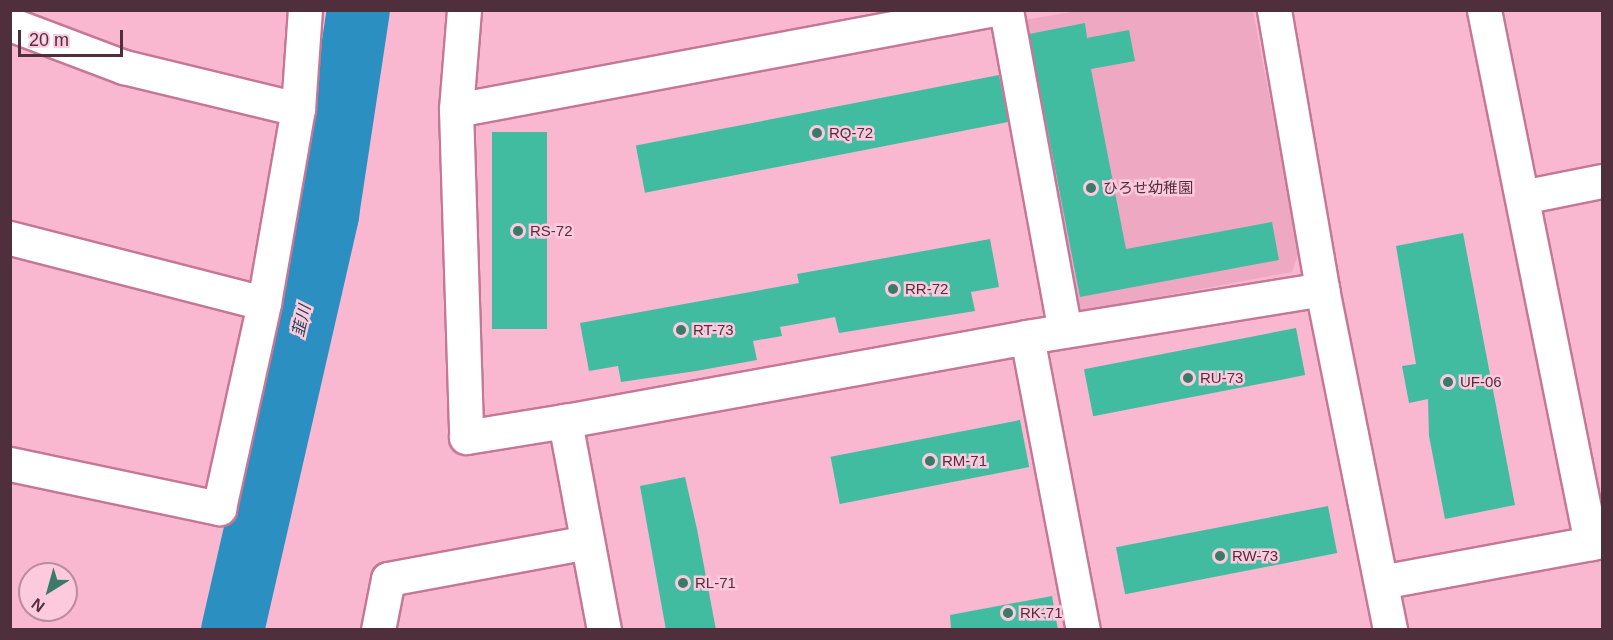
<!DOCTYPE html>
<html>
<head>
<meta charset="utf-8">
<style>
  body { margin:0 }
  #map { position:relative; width:1613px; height:640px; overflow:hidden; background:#fab7d0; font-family:Arial,"Noto Sans JP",sans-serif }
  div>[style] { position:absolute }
  .built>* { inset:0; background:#eea8c2 }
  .river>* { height:63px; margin:-31.5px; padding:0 31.5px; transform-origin:31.5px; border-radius:31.5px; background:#2b90c1 }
  .building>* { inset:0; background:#41bca0; transform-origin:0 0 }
  .roads { filter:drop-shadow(2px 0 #c57796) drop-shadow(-2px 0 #c57796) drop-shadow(0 2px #c57796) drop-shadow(0 -2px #c57796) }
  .minor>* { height:33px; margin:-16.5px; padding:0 16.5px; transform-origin:16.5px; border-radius:16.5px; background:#fff }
  .dots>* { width:16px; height:16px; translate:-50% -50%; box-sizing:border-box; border:3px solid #fdcadd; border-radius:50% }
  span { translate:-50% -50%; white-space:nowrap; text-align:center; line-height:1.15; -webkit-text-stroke:5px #fdcadd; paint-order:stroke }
  .poi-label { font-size:15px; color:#502f3c }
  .left { translate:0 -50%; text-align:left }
  .water-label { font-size:16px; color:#1a4258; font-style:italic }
  .frame { position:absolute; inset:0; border:12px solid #502f3c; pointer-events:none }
  .north { position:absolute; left:18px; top:562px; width:60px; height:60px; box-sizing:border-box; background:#fdcadd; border:2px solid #b88c9d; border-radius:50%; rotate:217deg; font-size:16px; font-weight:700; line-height:24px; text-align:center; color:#502f3c }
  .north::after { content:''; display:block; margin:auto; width:21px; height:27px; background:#397a6a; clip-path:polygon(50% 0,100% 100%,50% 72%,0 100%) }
  .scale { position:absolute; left:18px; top:30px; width:105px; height:27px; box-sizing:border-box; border:3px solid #502f3c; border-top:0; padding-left:8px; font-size:18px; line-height:21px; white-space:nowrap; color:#502f3c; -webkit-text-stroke:4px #fdcadd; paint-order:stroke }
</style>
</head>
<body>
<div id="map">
  <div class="built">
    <i style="clip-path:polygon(1077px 11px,1253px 11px,1299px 252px,1292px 272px,1072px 313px,1018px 21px)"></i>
  </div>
  <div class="river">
    <i style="left:232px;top:630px;width:427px;rotate:-77.1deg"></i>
    <i style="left:327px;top:214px;width:206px;rotate:-81.4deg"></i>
  </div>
  <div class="building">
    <i style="clip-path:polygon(1085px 23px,1087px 38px,1129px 30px,1135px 61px,1091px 69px,1126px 249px,1272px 222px,1279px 260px,1080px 297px,1029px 34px)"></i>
    <i style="left:999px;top:75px;width:48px;height:370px;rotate:79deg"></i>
    <i style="left:492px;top:132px;width:55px;height:197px"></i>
    <i style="clip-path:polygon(1463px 233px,1515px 505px,1445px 519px,1429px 436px,1428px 399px,1409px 403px,1402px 366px,1416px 364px,1396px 246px)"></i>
    <i style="clip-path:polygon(990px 239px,999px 287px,971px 292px,975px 311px,839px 333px,835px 317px,780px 327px,782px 336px,753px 341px,757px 360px,696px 371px,621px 382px,618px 366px,589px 371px,580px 323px,799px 283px,797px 274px)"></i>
    <i style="left:1296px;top:328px;width:48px;height:216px;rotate:79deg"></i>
    <i style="left:1020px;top:420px;width:48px;height:193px;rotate:79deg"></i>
    <i style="clip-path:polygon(685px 477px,697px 529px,716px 630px,666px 630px,640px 486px)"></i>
    <i style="left:1328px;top:506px;width:48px;height:216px;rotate:79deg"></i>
    <i style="clip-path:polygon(1052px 596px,1058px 630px,951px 630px,950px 615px)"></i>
  </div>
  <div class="roads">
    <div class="minor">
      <i style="left:464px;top:10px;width:100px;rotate:94.6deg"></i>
      <i style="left:456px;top:110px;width:542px;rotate:-10.63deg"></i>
      <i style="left:1006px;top:10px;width:325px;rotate:79.6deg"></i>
      <i style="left:1274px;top:10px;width:283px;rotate:80.2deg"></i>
      <i style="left:1322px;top:289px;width:348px;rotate:78.7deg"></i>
      <i style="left:1484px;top:10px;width:544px;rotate:78.65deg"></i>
      <i style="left:10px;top:24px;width:122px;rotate:20.7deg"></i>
      <i style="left:124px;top:67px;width:179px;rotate:13.6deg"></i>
      <i style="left:456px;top:110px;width:327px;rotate:88.2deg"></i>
      <i style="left:466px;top:437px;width:100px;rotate:-9.2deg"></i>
      <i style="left:1522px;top:197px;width:82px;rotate:-11.3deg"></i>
      <i style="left:10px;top:238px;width:262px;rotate:14.4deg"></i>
      <i style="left:1027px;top:337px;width:298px;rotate:79.2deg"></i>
      <i style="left:10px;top:464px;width:214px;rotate:11.9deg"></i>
      <i style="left:219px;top:508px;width:210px;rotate:-77.6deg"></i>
      <i style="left:264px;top:303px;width:197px;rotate:-80.1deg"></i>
      <i style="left:298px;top:109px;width:99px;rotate:-86deg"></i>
      <i style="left:1381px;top:582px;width:225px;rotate:-10.5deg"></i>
      <i style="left:378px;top:630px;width:52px;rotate:-78.9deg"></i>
      <i style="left:388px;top:579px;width:202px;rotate:-10.5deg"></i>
      <i style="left:604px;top:630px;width:213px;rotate:-100.6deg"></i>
      <i style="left:565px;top:421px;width:470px;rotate:-10.3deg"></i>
      <i style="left:1027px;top:337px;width:299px;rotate:-9.2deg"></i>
    </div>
  </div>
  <div class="dots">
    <i style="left:817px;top:133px;background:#397a6a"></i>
    <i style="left:1091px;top:188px;background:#397a6a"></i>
    <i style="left:518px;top:231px;background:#397a6a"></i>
    <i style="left:893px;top:289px;background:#397a6a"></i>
    <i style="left:681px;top:330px;background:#397a6a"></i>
    <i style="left:1188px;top:378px;background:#397a6a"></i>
    <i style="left:1448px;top:382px;background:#397a6a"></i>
    <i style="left:930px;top:461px;background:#397a6a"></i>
    <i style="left:1220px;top:556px;background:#397a6a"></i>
    <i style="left:683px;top:583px;background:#397a6a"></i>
    <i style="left:1008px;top:613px;background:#397a6a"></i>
  </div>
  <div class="poi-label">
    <span class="left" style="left:829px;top:133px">RQ-72</span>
    <span class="left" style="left:1103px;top:188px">ひろせ幼稚園</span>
    <span class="left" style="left:530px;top:231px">RS-72</span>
    <span class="left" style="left:905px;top:289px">RR-72</span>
    <span class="left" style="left:693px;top:330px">RT-73</span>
    <span class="left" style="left:1200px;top:378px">RU-73</span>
    <span class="left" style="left:1460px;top:382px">UF-06</span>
    <span class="left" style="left:942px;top:461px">RM-71</span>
    <span class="left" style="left:1232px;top:556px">RW-73</span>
    <span class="left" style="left:695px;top:583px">RL-71</span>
    <span class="left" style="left:1020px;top:613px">RK-71</span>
  </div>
  <div class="water-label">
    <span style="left:302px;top:321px;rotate:-77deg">韮川</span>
  </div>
  <div class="frame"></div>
  <div class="north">N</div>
  <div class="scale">20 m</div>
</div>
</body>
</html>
